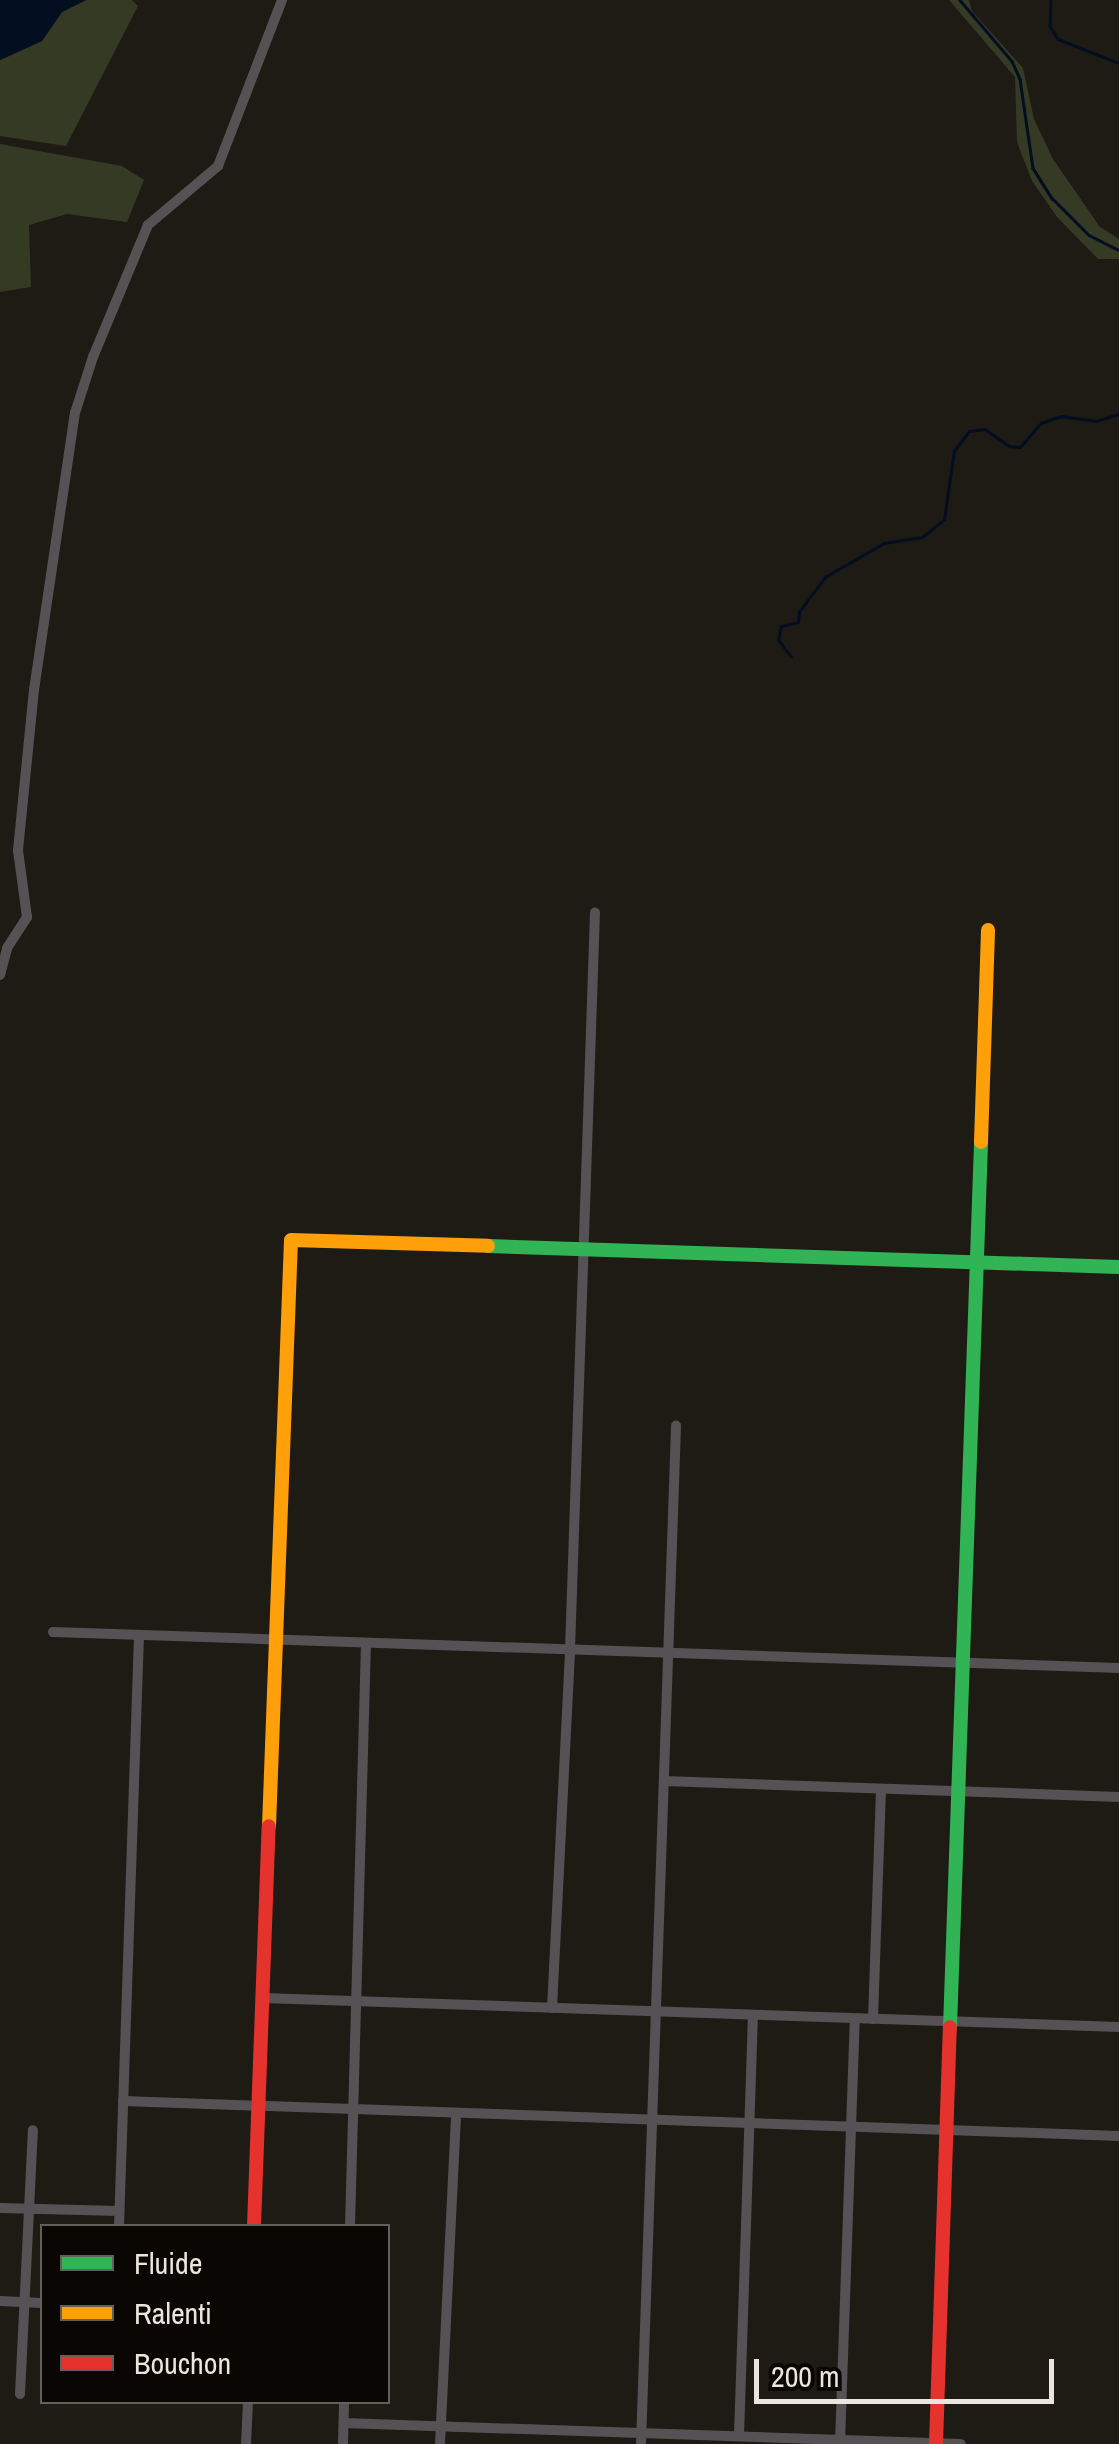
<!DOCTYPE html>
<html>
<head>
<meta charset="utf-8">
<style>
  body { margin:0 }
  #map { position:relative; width:1119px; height:2444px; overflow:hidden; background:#1e1a14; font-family:"Archivo Narrow",sans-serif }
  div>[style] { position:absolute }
  .green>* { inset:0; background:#353a25 }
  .water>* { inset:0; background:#030f21 }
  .stream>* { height:2.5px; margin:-1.25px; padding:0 1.25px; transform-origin:1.25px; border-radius:1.25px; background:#030f21 }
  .street>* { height:10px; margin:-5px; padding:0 5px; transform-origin:5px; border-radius:5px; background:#555154 }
  .fast>* { height:14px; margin:-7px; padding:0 7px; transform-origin:7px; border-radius:7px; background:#30b455 }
  .slow>* { height:14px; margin:-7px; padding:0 7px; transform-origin:7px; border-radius:7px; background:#ff9f0a }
  .jam>* { height:14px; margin:-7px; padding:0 7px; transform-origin:7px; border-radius:7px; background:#e5322d }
  span { translate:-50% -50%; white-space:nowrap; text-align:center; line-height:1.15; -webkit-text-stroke:8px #090603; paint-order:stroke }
  .legend { position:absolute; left:40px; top:2224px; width:350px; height:180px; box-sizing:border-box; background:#090603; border:2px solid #635f5a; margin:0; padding:12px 18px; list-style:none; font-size:30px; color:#eae5dd }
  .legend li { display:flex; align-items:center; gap:20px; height:50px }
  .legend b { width:50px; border:2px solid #635f5a }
  .scale { position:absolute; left:754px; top:2359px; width:300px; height:45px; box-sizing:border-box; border:5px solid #eae5dd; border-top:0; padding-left:12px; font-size:30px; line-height:35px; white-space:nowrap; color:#eae5dd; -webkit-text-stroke:8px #090603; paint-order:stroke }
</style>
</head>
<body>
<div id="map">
  <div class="green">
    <i style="clip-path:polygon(86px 0,132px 0,138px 6px,66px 146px,0 136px,0 60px,42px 41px,62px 12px)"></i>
    <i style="clip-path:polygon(949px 0,969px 0,972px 11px,1023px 68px,1034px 119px,1053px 159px,1100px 227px,1119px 239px,1119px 259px,1098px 259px,1057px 217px,1032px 181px,1017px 142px,1015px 77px)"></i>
    <i style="clip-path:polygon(0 144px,122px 166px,144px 180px,127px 222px,67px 214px,29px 225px,31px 287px,0 292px)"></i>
  </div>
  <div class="water">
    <i style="clip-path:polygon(0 0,86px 0,62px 12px,42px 41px,0 60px)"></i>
  </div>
  <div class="stream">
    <i style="left:960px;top:0;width:80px;rotate:49.6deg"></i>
    <i style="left:1012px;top:61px;width:20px;rotate:66deg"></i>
    <i style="left:1020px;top:79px;width:90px;rotate:81.7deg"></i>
    <i style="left:1033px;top:168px;width:36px;rotate:58deg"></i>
    <i style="left:1052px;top:198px;width:52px;rotate:45deg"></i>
    <i style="left:1089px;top:235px;width:34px;rotate:27deg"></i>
    <i style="left:1051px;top:0;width:26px;rotate:92deg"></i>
    <i style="left:1050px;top:26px;width:15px;rotate:58deg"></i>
    <i style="left:1058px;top:39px;width:66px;rotate:21.5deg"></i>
    <i style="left:791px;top:657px;width:21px;rotate:-127deg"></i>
    <i style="left:778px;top:640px;width:14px;rotate:-78deg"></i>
    <i style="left:781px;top:626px;width:17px;rotate:-13deg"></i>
    <i style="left:798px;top:622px;width:10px;rotate:-84deg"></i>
    <i style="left:799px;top:612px;width:44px;rotate:-53.4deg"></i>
    <i style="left:825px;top:577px;width:68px;rotate:-30deg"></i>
    <i style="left:884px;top:543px;width:38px;rotate:-9deg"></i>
    <i style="left:922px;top:537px;width:28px;rotate:-38deg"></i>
    <i style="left:944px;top:520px;width:70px;rotate:-81.8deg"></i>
    <i style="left:954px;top:451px;width:25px;rotate:-53deg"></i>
    <i style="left:969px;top:431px;width:16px;rotate:-7deg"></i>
    <i style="left:985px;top:429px;width:29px;rotate:35deg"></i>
    <i style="left:1009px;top:446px;width:11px;rotate:5deg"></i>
    <i style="left:1020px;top:447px;width:32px;rotate:-49deg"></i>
    <i style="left:1041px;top:423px;width:21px;rotate:-19deg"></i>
    <i style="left:1061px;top:416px;width:35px;rotate:8deg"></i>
    <i style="left:1096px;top:421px;width:24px;rotate:-17deg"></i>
  </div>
  <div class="street">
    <i style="left:0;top:975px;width:28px;rotate:-75deg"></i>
    <i style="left:7px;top:948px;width:37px;rotate:-57deg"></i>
    <i style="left:27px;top:917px;width:68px;rotate:-97.7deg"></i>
    <i style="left:18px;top:850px;width:161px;rotate:-84.3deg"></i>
    <i style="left:34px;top:690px;width:280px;rotate:-81.6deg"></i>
    <i style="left:75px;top:413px;width:59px;rotate:-72.2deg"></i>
    <i style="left:93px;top:357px;width:143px;rotate:-67.4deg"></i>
    <i style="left:148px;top:225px;width:92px;rotate:-40.1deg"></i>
    <i style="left:218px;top:166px;width:178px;rotate:-68.9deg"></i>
    <i style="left:53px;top:1632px;width:1067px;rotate:1.93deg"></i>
    <i style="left:664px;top:1781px;width:455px;rotate:2deg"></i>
    <i style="left:263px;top:1998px;width:856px;rotate:1.94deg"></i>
    <i style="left:552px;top:2008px;width:358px;rotate:-87.1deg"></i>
    <i style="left:570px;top:1650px;width:738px;rotate:-88.06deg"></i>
    <i style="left:873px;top:2019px;width:230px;rotate:-88deg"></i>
    <i style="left:123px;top:2101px;width:997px;rotate:2.01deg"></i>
    <i style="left:0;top:2208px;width:119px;rotate:1.4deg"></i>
    <i style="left:119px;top:2226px;width:591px;rotate:-88.06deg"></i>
    <i style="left:350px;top:2226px;width:583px;rotate:-88.43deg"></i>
    <i style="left:0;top:2301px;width:42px;rotate:2.7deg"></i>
    <i style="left:20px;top:2394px;width:264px;rotate:-87.2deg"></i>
    <i style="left:344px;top:2423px;width:617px;rotate:1.95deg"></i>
    <i style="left:739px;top:2436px;width:421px;rotate:-88.1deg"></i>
    <i style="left:840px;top:2443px;width:424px;rotate:-88deg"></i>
    <i style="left:246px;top:2444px;width:42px;rotate:-87.3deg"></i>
    <i style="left:343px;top:2444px;width:42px;rotate:-88.6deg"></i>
    <i style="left:440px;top:2444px;width:331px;rotate:-87.2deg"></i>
    <i style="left:641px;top:2444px;width:1019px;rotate:-88.03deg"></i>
  </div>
  <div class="fast">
    <i style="left:488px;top:1246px;width:631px;rotate:1.91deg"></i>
    <i style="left:950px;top:2027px;width:886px;rotate:-87.99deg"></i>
  </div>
  <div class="slow">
    <i style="left:981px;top:1142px;width:212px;rotate:-88.1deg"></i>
    <i style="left:269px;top:1826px;width:586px;rotate:-87.85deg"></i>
    <i style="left:291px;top:1240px;width:197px;rotate:1.7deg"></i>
  </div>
  <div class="jam">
    <i style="left:254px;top:2226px;width:400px;rotate:-87.9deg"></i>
    <i style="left:936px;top:2444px;width:417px;rotate:-88.1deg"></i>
  </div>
  <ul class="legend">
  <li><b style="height:12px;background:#30b455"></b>Fluide</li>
  <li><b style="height:12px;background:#ff9f0a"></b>Ralenti</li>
  <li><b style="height:12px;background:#e5322d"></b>Bouchon</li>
  </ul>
  <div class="scale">200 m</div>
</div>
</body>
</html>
